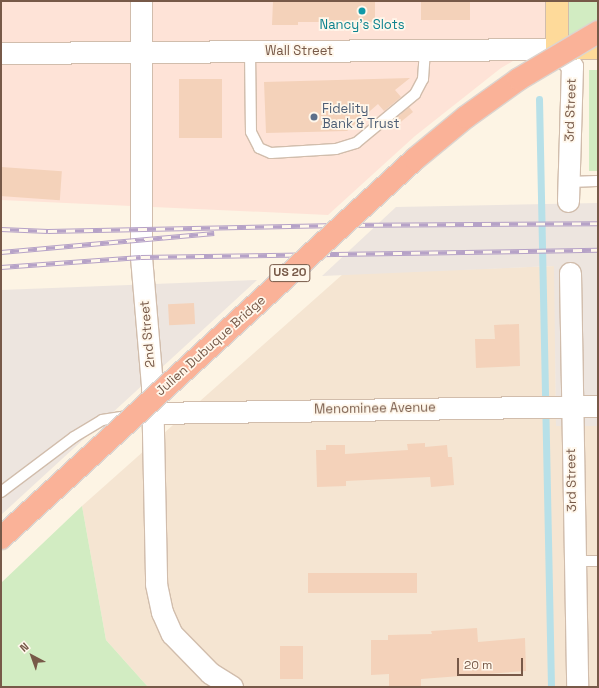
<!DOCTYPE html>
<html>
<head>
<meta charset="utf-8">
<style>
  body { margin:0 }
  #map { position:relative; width:599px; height:688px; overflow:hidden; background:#fdf4e4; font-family:"Space Grotesk",sans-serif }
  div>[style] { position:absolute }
  .residential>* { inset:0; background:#f5e5d2 }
  .commercial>* { inset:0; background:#fee3d7 }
  .industrial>* { inset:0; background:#ede5df }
  .green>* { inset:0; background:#d2ecc2; transform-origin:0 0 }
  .stream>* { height:7px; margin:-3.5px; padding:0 3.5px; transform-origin:3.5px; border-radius:3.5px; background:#b7e0e8 }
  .building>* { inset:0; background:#f4d2ba; transform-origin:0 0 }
  .roads { filter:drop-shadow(1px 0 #d1bdac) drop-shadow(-1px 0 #d1bdac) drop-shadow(0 1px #d1bdac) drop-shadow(0 -1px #d1bdac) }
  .lane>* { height:10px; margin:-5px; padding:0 5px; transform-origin:5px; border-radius:5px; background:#fff }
  .street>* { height:21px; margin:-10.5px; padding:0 10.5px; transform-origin:10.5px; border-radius:10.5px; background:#fff }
  .primary>* { height:22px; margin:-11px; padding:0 11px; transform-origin:11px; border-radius:11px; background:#feda9a }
  .rail>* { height:4.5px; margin-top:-2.25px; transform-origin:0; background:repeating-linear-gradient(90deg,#fff7eb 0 9px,#b6a2c7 0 18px); box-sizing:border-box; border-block:1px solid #b6a2c7 }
  .bridges { filter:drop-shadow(1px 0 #dcd4cf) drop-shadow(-1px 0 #dcd4cf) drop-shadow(0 1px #dcd4cf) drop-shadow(0 -1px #dcd4cf) }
  .highway-bridge>* { height:22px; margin:-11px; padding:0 11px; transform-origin:11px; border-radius:11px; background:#fab298 }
  .dots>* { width:11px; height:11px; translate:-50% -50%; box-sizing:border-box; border:2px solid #fff7eb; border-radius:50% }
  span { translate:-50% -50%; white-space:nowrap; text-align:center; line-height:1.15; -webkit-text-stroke:3.5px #fff7eb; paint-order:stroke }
  .shield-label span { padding:1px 3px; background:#fff7eb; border:1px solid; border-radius:3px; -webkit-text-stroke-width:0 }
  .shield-label { font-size:12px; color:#775948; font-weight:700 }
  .culture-label { font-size:13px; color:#0d838f }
  .street-label { font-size:13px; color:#775948 }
  .service-label { font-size:13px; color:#4e5e75 }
  .left { translate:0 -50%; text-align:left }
  .frame { position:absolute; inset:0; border:2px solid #775948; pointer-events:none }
  .north { position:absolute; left:12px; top:636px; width:40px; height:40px; -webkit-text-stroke:3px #fff7eb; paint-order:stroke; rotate:319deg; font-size:11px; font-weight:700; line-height:16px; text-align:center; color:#775948 }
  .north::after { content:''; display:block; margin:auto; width:14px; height:18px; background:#775948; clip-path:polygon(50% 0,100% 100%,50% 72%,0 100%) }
  .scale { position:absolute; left:457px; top:658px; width:66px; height:18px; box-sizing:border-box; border:2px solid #775948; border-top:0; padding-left:5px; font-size:12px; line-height:14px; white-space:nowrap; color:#775948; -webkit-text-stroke:3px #fff7eb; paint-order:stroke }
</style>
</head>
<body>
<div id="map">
  <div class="residential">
    <i style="clip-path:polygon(555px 266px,556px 426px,598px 426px,598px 687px,148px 687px,106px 640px,82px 506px,343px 274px)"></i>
  </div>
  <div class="commercial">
    <i style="clip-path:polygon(1px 1px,559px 1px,557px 35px,501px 68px,415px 136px,328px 215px,1px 200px)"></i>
  </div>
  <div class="industrial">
    <i style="clip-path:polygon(598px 203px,598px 426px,556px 426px,554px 266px,322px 276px,396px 207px)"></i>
    <i style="clip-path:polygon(257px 280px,1px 515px,1px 290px)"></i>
  </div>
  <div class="green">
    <i style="left:561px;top:1px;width:37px;height:41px"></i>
    <i style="left:589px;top:70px;width:9px;height:101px"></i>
    <i style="clip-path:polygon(82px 506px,106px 640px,148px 687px,1px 687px,1px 583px)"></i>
  </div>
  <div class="stream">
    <i style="left:539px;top:99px;width:588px;rotate:88.83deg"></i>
  </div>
  <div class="building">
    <i style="clip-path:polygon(273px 1px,375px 1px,375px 22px,298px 22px,298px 25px,272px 25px)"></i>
    <i style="left:421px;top:1px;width:49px;height:19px"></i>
    <i style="clip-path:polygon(410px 78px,395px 90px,401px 97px,384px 111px,378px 104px,347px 131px,266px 133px,264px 82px)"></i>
    <i style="left:179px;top:79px;width:43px;height:59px"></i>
    <i style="clip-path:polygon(409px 107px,413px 112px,397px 125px,393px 121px)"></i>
    <i style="left:1px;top:167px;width:61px;height:29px;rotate:4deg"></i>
    <i style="left:194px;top:303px;width:21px;height:26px;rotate:87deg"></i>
    <i style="clip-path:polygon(519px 324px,520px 366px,476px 368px,475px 339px,495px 339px,494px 325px)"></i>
    <i style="clip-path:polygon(425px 443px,425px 447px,447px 445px,448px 457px,452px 457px,454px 485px,431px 487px,430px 477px,346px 481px,346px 486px,317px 487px,316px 450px,326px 450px,326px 445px,345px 445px,345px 454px,408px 450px,407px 444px)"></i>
    <i style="left:417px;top:573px;width:20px;height:109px;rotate:90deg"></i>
    <i style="clip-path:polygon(477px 628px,478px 642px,525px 638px,526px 671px,421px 679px,421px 687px,389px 687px,389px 674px,371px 675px,371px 640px,388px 640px,388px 635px,432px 634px,431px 631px)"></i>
    <i style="left:280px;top:646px;width:23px;height:33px"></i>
  </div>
  <div class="roads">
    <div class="lane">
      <i style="left:250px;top:51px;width:81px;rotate:89.3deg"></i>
      <i style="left:251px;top:132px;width:18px;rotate:63deg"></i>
      <i style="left:259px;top:148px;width:13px;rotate:23deg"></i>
      <i style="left:271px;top:153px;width:65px;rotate:-3.5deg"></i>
      <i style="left:336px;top:149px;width:21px;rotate:-17deg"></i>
      <i style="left:356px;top:143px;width:77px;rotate:-39.7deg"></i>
      <i style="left:415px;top:94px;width:17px;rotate:-62deg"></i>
      <i style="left:423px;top:79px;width:29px;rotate:-86deg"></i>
      <i style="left:569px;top:182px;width:29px;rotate:-2deg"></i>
      <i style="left:1px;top:492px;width:91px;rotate:-37deg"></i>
      <i style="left:74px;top:437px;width:33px;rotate:-31deg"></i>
      <i style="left:102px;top:420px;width:26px;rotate:-9deg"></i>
      <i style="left:573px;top:561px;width:25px"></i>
    </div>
    <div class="street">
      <i style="left:141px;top:1px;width:256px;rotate:90deg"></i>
      <i style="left:141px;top:257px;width:128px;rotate:85.1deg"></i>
      <i style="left:152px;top:385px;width:199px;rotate:88.8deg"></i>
      <i style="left:156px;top:584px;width:29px;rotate:78deg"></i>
      <i style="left:162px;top:612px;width:24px;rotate:66deg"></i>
      <i style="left:172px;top:634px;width:54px;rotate:45.7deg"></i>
      <i style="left:210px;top:673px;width:26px;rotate:32deg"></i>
      <i style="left:1px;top:53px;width:556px;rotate:-0.41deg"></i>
      <i style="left:557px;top:49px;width:23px;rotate:49deg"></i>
      <i style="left:572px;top:66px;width:135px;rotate:91.7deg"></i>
      <i style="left:570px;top:273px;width:414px;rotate:89deg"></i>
      <i style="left:152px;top:413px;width:446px;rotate:-0.9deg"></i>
    </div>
    <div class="primary">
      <i style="left:557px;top:1px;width:48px;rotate:90deg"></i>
      <i style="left:557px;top:49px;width:41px;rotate:-1.4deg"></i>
    </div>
  </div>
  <div class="rail">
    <i style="left:1px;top:229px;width:47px;rotate:2.4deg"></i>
    <i style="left:48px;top:231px;width:290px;rotate:-1.2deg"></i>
    <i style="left:338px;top:225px;width:260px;rotate:-0.4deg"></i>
    <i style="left:1px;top:252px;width:214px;rotate:-5.1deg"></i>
    <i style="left:1px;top:267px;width:140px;rotate:-4.1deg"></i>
    <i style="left:141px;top:257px;width:457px;rotate:-0.9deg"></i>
  </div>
  <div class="bridges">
    <div class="highway-bridge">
      <i style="left:1px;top:538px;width:561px;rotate:-42.47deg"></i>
      <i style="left:415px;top:159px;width:66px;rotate:-39.5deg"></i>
      <i style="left:466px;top:117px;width:65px;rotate:-35.6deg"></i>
      <i style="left:519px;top:79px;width:92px;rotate:-30.7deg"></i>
    </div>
  </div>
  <div class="dots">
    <i style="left:362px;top:11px;background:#0f9aa8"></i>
    <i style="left:314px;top:117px;background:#5c6f8a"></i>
  </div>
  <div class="shield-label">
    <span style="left:290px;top:273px">US 20</span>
  </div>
  <div class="culture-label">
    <span style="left:362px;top:25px">Nancy's Slots</span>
  </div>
  <div class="street-label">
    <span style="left:299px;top:51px">Wall Street</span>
    <span style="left:571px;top:110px;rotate:-88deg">3rd Street</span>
    <span style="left:148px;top:334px;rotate:-95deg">2nd Street</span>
    <span style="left:211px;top:346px;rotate:-42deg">Julien Dubuque Bridge</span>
    <span style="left:375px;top:409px;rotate:-1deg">Menominee Avenue</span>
    <span style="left:572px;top:480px;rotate:-91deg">3rd Street</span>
  </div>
  <div class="service-label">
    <span class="left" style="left:322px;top:117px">Fidelity<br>Bank &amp; Trust</span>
  </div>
  <div class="frame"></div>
  <div class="north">N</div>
  <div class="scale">20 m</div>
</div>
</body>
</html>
